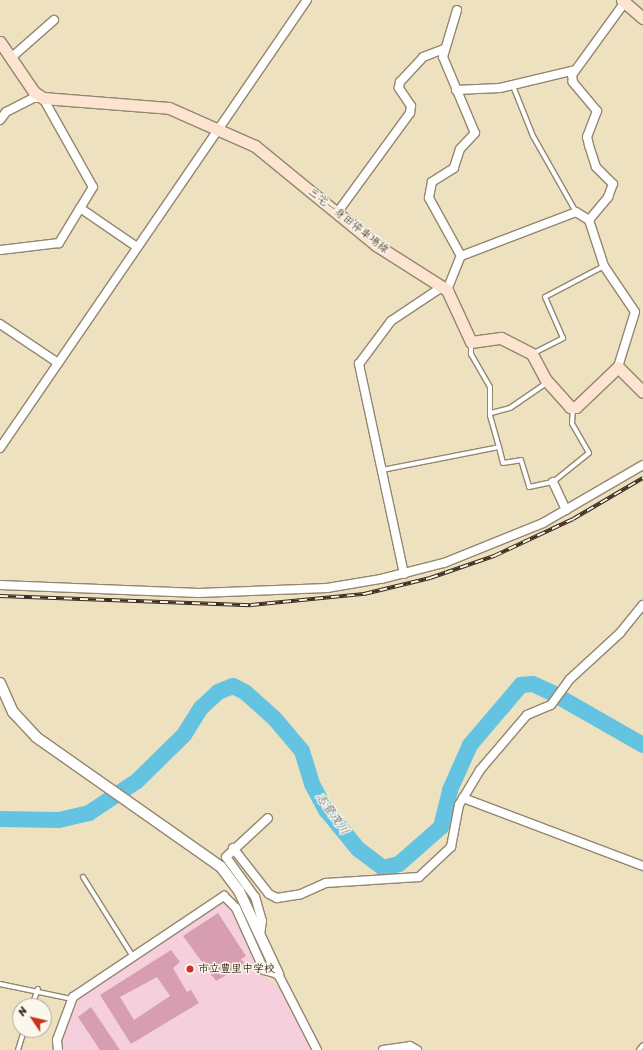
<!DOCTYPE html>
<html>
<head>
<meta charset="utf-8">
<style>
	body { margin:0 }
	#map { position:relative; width:643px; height:1050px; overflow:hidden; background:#eee1c0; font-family:Sriracha,"Klee One",sans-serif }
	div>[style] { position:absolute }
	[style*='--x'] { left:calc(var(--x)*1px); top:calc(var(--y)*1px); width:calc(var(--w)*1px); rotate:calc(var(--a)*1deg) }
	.built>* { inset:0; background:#f5cfdb }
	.river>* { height:16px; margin:-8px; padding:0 8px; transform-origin:8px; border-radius:8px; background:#63c3e1 }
	.building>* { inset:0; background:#d69eb0 }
	.roads { filter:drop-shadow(1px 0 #94866f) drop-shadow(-1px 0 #94866f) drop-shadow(0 1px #94866f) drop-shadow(0 -1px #94866f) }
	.service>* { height:4px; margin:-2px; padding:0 2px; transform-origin:2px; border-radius:2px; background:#fff }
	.minor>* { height:8px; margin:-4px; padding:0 4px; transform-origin:4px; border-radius:4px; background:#fff }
	.tertiary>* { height:10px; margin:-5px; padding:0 5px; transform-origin:5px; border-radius:5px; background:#fff }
	.secondary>* { height:11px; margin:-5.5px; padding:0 5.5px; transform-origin:5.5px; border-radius:5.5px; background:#fde4d1 }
	.rail>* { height:4px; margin-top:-2px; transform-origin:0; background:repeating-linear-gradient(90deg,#fbf7ec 0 8px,#3b2a1e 0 16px); box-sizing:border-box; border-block:1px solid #3b2a1e }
	.dots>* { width:11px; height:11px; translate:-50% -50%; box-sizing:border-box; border:2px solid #fbf7ec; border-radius:50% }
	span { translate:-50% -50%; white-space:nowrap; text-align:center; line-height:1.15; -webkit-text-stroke:3px #fbf7ec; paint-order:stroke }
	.street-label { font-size:11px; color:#3b2a1e }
	.poi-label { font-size:11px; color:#3b2a1e; font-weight:700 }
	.left { translate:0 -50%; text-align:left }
	.water-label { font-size:12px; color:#475858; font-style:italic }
	.north { position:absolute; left:12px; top:998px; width:40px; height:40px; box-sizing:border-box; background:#fbf7ec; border:1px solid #aea59a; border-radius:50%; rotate:305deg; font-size:11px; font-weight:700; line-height:16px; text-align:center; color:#3b2a1e }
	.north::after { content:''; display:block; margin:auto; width:14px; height:18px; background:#c8321e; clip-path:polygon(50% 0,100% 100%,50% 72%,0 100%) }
</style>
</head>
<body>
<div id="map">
	<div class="built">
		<div style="clip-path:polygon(221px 902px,227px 903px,236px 914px,265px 977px,282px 989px,313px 1050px,62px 1050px,60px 1040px,78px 997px)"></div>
	</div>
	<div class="river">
		<div style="--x:0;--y:819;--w:59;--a:1"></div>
		<div style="--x:59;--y:820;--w:31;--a:-13"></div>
		<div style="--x:89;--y:813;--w:58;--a:-33.7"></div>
		<div style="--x:137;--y:781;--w:66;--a:-44.4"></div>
		<div style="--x:184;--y:735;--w:32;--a:-58"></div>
		<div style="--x:201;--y:708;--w:23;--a:-43"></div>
		<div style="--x:218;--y:692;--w:16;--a:-22"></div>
		<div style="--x:233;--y:686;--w:13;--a:27"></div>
		<div style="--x:245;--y:692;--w:40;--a:42"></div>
		<div style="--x:275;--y:719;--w:42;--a:49.8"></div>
		<div style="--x:302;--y:751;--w:34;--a:73"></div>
		<div style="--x:312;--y:784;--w:30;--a:62"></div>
		<div style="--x:326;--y:810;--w:50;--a:50.6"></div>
		<div style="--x:358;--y:849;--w:31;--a:37"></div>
		<div style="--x:383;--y:868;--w:16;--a:-14"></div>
		<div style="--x:399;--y:864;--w:56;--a:-41.4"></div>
		<div style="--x:441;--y:827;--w:38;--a:-76"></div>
		<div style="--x:450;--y:790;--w:49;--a:-66"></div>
		<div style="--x:470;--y:745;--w:79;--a:-49.6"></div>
		<div style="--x:521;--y:685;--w:12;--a:-5"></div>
		<div style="--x:533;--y:684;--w:21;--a:25"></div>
		<div style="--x:552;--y:693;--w:105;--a:29.7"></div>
	</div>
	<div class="building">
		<div style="clip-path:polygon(218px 913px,246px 956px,241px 959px,245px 964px,216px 981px,183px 936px)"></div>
		<div style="clip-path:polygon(evenodd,171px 950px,180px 962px,173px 968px,187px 992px,191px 990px,199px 1003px,131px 1044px,100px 995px,171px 950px,157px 977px,170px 996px,134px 1020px,120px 997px,157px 977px)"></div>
		<div style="clip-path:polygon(91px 1007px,120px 1050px,100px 1050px,78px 1017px)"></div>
	</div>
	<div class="roads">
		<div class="service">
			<div style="--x:513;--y:86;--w:54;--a:68.2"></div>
			<div style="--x:533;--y:136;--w:87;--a:60.5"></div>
			<div style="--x:532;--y:354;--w:35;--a:-27"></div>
			<div style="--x:563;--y:338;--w:45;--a:-113.7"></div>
			<div style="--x:545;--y:297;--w:67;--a:-27.7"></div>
			<div style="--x:491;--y:413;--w:20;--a:-15"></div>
			<div style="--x:510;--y:408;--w:46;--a:-34.4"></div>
			<div style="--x:499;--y:447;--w:16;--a:76"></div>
			<div style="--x:503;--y:463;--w:18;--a:-9"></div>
			<div style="--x:521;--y:460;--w:28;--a:73"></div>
			<div style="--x:529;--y:487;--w:25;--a:-12"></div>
			<div style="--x:553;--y:482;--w:46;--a:-38.9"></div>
			<div style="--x:589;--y:453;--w:34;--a:-120"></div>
			<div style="--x:572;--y:423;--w:14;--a:-86"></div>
			<div style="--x:382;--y:470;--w:119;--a:-11.1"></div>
			<div style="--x:499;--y:447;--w:32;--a:-106"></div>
			<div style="--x:490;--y:416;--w:29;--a:-90"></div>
			<div style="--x:490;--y:387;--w:38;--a:-120"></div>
			<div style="--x:471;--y:354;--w:12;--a:-90"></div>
			<div style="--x:83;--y:877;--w:92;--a:57.9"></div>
			<div style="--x:0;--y:984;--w:74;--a:11.8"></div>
			<div style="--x:32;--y:1006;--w:18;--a:-71"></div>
			<div style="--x:18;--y:1050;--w:21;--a:-73"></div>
			<div style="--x:639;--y:1050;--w:6;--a:-51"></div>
		</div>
		<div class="minor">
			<div style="--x:457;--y:10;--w:49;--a:106.6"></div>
			<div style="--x:443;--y:57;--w:82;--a:67.2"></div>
			<div style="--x:475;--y:133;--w:22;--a:133"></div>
			<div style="--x:460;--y:149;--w:20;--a:108"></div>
			<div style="--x:454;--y:168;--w:26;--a:148"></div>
			<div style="--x:432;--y:182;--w:16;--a:101"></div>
			<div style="--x:429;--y:198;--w:66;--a:61.1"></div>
			<div style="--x:12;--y:57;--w:56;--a:-41.4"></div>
			<div style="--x:456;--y:90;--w:44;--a:-2.6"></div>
			<div style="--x:500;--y:88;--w:77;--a:-13.5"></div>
			<div style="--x:0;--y:120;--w:10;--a:-53"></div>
			<div style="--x:6;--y:112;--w:31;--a:-27"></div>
			<div style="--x:34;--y:98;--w:9;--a:0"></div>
			<div style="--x:43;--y:98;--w:102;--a:60.7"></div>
			<div style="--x:93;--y:187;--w:66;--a:121.3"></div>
			<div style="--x:59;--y:243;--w:59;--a:173.2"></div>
			<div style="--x:80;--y:208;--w:69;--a:34.4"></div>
			<div style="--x:337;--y:213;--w:124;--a:-53.9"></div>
			<div style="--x:410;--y:113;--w:7;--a:-82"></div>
			<div style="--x:411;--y:106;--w:22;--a:-124"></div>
			<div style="--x:399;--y:88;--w:6;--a:-81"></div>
			<div style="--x:400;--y:82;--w:34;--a:-47"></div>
			<div style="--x:423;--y:57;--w:22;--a:-21"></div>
			<div style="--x:589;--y:220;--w:30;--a:-50"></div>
			<div style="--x:608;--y:197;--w:14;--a:-69"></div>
			<div style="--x:613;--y:184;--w:24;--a:-135"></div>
			<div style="--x:596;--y:167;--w:23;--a:-108"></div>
			<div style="--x:589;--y:145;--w:8;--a:-104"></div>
			<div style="--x:587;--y:137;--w:28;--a:-69"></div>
			<div style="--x:597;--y:111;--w:38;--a:-130"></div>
			<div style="--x:573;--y:82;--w:7;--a:-98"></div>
			<div style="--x:572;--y:75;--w:90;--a:-54"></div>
			<div style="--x:447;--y:290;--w:37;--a:-68"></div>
			<div style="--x:461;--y:256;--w:123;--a:-20.9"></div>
			<div style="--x:576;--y:212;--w:15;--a:32"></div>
			<div style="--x:589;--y:220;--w:48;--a:71.9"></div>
			<div style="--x:604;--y:266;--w:55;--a:56"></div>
			<div style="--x:635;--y:312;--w:58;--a:107.2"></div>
			<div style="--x:0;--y:324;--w:70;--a:33.9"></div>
			<div style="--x:0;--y:448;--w:543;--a:-55.58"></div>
			<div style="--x:553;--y:482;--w:31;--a:65"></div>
			<div style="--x:404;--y:574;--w:215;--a:-102.1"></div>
			<div style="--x:359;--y:364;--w:54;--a:-53.3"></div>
			<div style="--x:391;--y:321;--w:61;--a:-33.7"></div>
			<div style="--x:0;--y:585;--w:199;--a:2.3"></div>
			<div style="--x:199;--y:593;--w:128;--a:-2.2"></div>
			<div style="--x:327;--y:588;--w:55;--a:-9.5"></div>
			<div style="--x:381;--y:579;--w:65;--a:-14.3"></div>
			<div style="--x:444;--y:563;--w:107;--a:-22"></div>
			<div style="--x:543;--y:523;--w:116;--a:-30.1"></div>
			<div style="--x:463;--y:798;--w:192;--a:20.7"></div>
			<div style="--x:233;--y:848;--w:58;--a:52"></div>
			<div style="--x:269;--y:894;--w:9;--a:27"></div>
			<div style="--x:277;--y:898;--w:24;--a:-9"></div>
			<div style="--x:301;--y:894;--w:27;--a:-24"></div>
			<div style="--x:326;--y:883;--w:93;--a:-3.7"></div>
			<div style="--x:419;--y:877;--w:44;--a:-43.2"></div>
			<div style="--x:451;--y:847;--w:43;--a:-79.2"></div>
			<div style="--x:459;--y:805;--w:41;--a:-59"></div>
			<div style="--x:480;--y:770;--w:72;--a:-49.5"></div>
			<div style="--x:527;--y:715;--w:26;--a:-23"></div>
			<div style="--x:551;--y:705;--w:32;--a:-54"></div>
			<div style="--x:570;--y:679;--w:68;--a:-42.6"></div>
			<div style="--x:620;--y:633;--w:36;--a:-51"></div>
			<div style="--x:260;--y:935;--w:14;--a:-82"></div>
			<div style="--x:262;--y:921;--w:25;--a:-106"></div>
			<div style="--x:255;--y:897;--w:49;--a:-125.9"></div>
			<div style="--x:226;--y:857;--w:57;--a:-42.9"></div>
			<div style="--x:58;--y:1050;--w:10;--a:-96"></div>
			<div style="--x:57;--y:1040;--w:46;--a:-69.6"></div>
			<div style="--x:73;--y:997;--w:182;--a:-33.8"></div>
			<div style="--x:224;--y:896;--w:17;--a:45"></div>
			<div style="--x:236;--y:908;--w:68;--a:65.7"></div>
			<div style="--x:264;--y:970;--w:15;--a:16"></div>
			<div style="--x:278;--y:974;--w:85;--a:62.8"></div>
			<div style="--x:383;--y:1050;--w:27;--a:-8"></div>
			<div style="--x:410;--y:1046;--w:8;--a:30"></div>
		</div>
		<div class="tertiary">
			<div style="--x:0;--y:683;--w:32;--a:66"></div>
			<div style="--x:13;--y:712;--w:34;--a:47"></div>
			<div style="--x:36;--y:737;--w:226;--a:35.1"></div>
			<div style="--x:221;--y:867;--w:30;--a:53"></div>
			<div style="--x:239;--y:891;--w:92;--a:64.8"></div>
		</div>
		<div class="secondary">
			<div style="--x:622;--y:0;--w:28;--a:41"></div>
			<div style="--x:0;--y:42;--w:60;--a:55.8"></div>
			<div style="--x:34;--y:92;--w:11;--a:34"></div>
			<div style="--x:43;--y:98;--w:126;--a:4.5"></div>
			<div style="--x:169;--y:108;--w:94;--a:23.8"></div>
			<div style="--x:255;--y:146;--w:156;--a:39.3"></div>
			<div style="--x:376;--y:245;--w:84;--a:32.4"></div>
			<div style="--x:447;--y:290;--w:57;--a:65.2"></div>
			<div style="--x:471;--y:342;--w:30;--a:-8"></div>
			<div style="--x:501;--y:338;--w:35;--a:27"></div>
			<div style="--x:532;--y:354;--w:30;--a:62"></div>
			<div style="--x:546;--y:380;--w:36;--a:48"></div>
			<div style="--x:570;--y:407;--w:6;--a:0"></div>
			<div style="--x:576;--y:407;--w:58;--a:-43.6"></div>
			<div style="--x:618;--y:367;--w:35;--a:45"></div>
		</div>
	</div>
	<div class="rail">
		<div style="--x:0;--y:596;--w:251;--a:2.1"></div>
		<div style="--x:251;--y:605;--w:114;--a:-5.6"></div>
		<div style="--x:364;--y:594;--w:68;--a:-13.6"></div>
		<div style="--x:430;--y:578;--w:68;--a:-19"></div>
		<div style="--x:494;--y:556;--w:87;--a:-25.1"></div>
		<div style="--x:573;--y:519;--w:81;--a:-30.4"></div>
	</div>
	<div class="dots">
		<div style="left:190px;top:969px;background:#c8321e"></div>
	</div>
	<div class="street-label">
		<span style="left:348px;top:221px;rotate:38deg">三宅一身田停車場線</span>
	</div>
	<div class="poi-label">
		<span class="left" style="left:198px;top:969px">市立豊里中学校</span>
	</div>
	<div class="water-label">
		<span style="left:332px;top:814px;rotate:55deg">志登茂川</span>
	</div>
	<div class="north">N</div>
</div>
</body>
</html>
